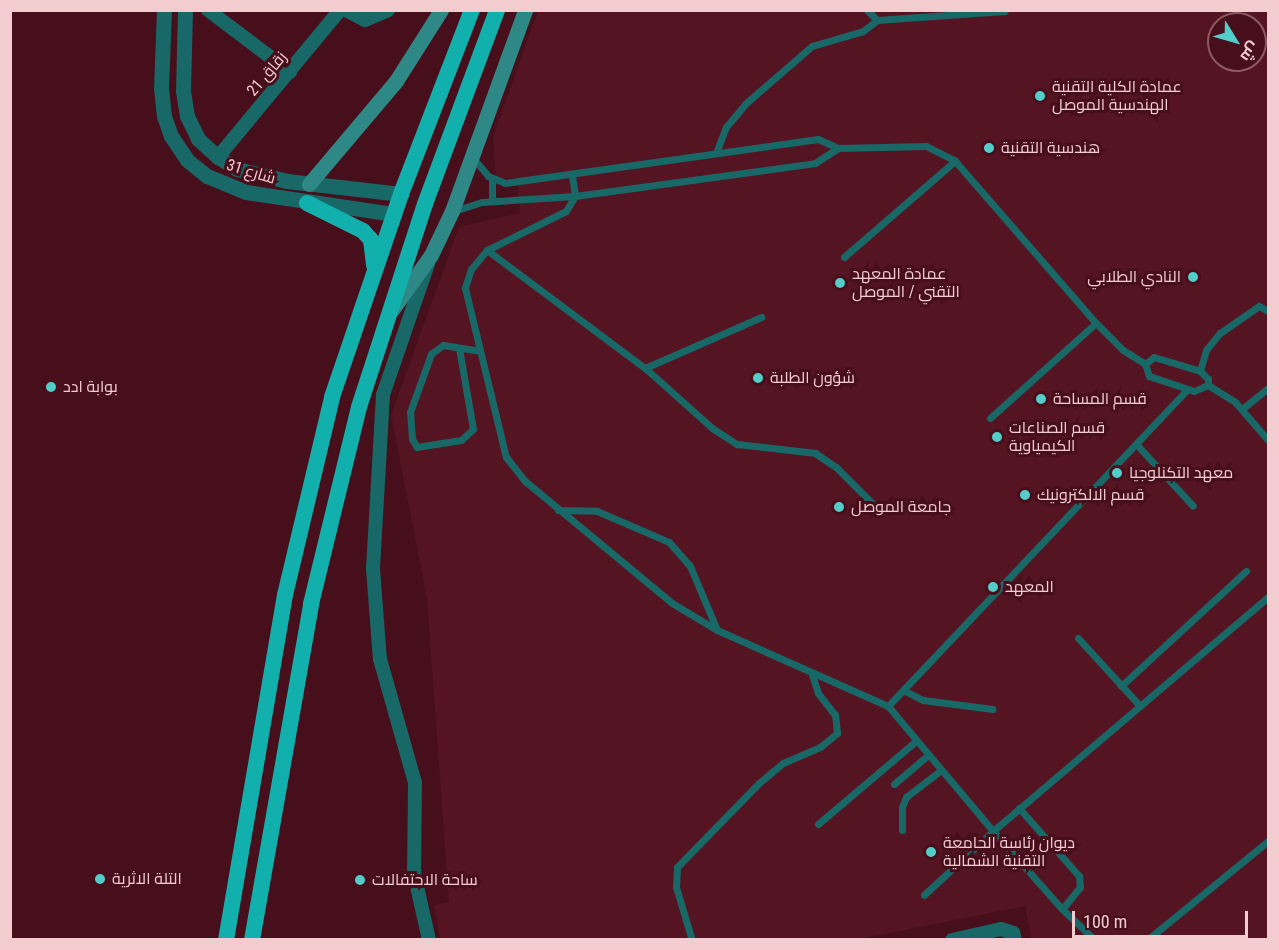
<!DOCTYPE html>
<html>
<head>
<meta charset="utf-8">
<style>
	body { margin:0 }
	#map { position:relative; width:1279px; height:950px; overflow:hidden; background:#470e1b; font-family:"Roboto Condensed",Cairo,sans-serif }
	div>[style] { position:absolute }
	[style*='--x'] { left:calc(var(--x)*1px); top:calc(var(--y)*1px); width:calc(var(--w)*1px); rotate:calc(var(--a)*1deg) }
	.built>* { inset:0; background:#551422 }
	.service>* { height:7px; margin:-3.5px; padding:0 3.5px; transform-origin:3.5px; border-radius:3.5px; background:#176866 }
	.minor>* { height:14px; margin:-7px; padding:0 7px; transform-origin:7px; border-radius:7px; background:#176866 }
	.tertiary>* { height:15px; margin:-7.5px; padding:0 7.5px; transform-origin:7.5px; border-radius:7.5px; background:#176866 }
	.secondary>* { height:15px; margin:-7.5px; padding:0 7.5px; transform-origin:7.5px; border-radius:7.5px; background:#2e8885 }
	.trunk>* { height:16px; margin:-8px; padding:0 8px; transform-origin:8px; border-radius:8px; background:#12b0ac }
	.dots>* { width:16px; height:16px; translate:-50% -50%; box-sizing:border-box; border:3px solid #470e1b; border-radius:50% }
	span { translate:-50% -50%; white-space:nowrap; text-align:center; line-height:1.15; -webkit-text-stroke:6px #470e1b; paint-order:stroke }
	.street-label { font-size:16px; color:#f2cccf }
	.poi-label { font-size:16px; color:#f2cccf }
	.left { translate:0 -50%; text-align:left }
	.right { translate:-100% -50%; text-align:right }
	.frame { position:absolute; inset:0; border:12px solid #f2cccf; pointer-events:none }
	.north { position:absolute; left:1207px; top:12px; width:60px; height:60px; box-sizing:border-box; background:#470e1b; border:2px solid #8b5a63; border-radius:50%; rotate:127deg; font-size:16px; font-weight:700; line-height:24px; text-align:center; color:#f2cccf }
	.north::after { content:''; display:block; margin:auto; width:21px; height:27px; background:#53cdc9; clip-path:polygon(50% 0,100% 100%,50% 72%,0 100%) }
	.scale { position:absolute; left:1072px; top:911px; width:176px; height:27px; box-sizing:border-box; border:3px solid #f2cccf; border-top:0; padding-left:8px; font-size:18px; line-height:21px; white-space:nowrap; color:#f2cccf; -webkit-text-stroke:4px #470e1b; paint-order:stroke }
</style>
</head>
<body>
<div id="map">
	<div class="built">
		<div style="clip-path:polygon(evenodd,538px 11px,1268px 11px,1268px 939px,1031px 939px,1025px 906px,859px 939px,440px 939px,434px 905px,449px 902px,427px 599px,391px 415px,459px 227px,520px 213px,517px 178px,496px 179px,493px 137px,538px 11px,1219px 24px,1255px 24px,1255px 60px,1219px 60px,1219px 24px)"></div>
	</div>
	<div class="service">
		<div style="--x:867;--y:10;--w:14;--a:45"></div>
		<div style="--x:716;--y:153;--w:28;--a:-69"></div>
		<div style="--x:726;--y:127;--w:30;--a:-50"></div>
		<div style="--x:745;--y:104;--w:89;--a:-40.9"></div>
		<div style="--x:812;--y:46;--w:53;--a:-16.4"></div>
		<div style="--x:863;--y:31;--w:18;--a:-38"></div>
		<div style="--x:877;--y:20;--w:128;--a:-4"></div>
		<div style="--x:473;--y:158;--w:23;--a:50"></div>
		<div style="--x:488;--y:176;--w:18;--a:22"></div>
		<div style="--x:505;--y:183;--w:316;--a:-8"></div>
		<div style="--x:818;--y:139;--w:22;--a:24"></div>
		<div style="--x:838;--y:148;--w:88;--a:-1.3"></div>
		<div style="--x:926;--y:146;--w:33;--a:27"></div>
		<div style="--x:955;--y:161;--w:215;--a:49"></div>
		<div style="--x:1096;--y:323;--w:38;--a:45"></div>
		<div style="--x:1123;--y:350;--w:26;--a:32"></div>
		<div style="--x:572;--y:175;--w:21;--a:82"></div>
		<div style="--x:575;--y:196;--w:17;--a:121"></div>
		<div style="--x:566;--y:211;--w:88;--a:153.7"></div>
		<div style="--x:487;--y:250;--w:25;--a:130"></div>
		<div style="--x:471;--y:269;--w:20;--a:108"></div>
		<div style="--x:465;--y:288;--w:174;--a:76.4"></div>
		<div style="--x:506;--y:457;--w:31;--a:52"></div>
		<div style="--x:525;--y:481;--w:191;--a:39.7"></div>
		<div style="--x:672;--y:603;--w:52;--a:31"></div>
		<div style="--x:717;--y:630;--w:187;--a:24"></div>
		<div style="--x:888;--y:706;--w:163;--a:50"></div>
		<div style="--x:993;--y:831;--w:94;--a:137.2"></div>
		<div style="--x:492;--y:201;--w:22;--a:-90"></div>
		<div style="--x:454;--y:211;--w:29;--a:-18"></div>
		<div style="--x:482;--y:202;--w:93;--a:-3.7"></div>
		<div style="--x:575;--y:196;--w:242;--a:-7.8"></div>
		<div style="--x:815;--y:163;--w:27;--a:-33"></div>
		<div style="--x:487;--y:250;--w:197;--a:36.8"></div>
		<div style="--x:645;--y:368;--w:90;--a:41.8"></div>
		<div style="--x:712;--y:428;--w:30;--a:33"></div>
		<div style="--x:737;--y:444;--w:79;--a:6.6"></div>
		<div style="--x:815;--y:453;--w:25;--a:34"></div>
		<div style="--x:836;--y:467;--w:64;--a:45"></div>
		<div style="--x:844;--y:257;--w:147;--a:-40.9"></div>
		<div style="--x:459;--y:348;--w:82;--a:80.2"></div>
		<div style="--x:473;--y:429;--w:16;--a:137"></div>
		<div style="--x:461;--y:440;--w:45;--a:171"></div>
		<div style="--x:417;--y:447;--w:9;--a:-122"></div>
		<div style="--x:412;--y:439;--w:27;--a:-94"></div>
		<div style="--x:410;--y:412;--w:62;--a:-70.1"></div>
		<div style="--x:431;--y:354;--w:15;--a:-37"></div>
		<div style="--x:443;--y:345;--w:37;--a:9"></div>
		<div style="--x:1154;--y:357;--w:48;--a:16.9"></div>
		<div style="--x:1200;--y:371;--w:11;--a:45"></div>
		<div style="--x:1208;--y:379;--w:6;--a:90"></div>
		<div style="--x:1208;--y:385;--w:15;--a:157"></div>
		<div style="--x:1194;--y:391;--w:47;--a:-161.6"></div>
		<div style="--x:1149;--y:376;--w:13;--a:-108"></div>
		<div style="--x:1145;--y:364;--w:11;--a:-38"></div>
		<div style="--x:645;--y:368;--w:127;--a:-23.7"></div>
		<div style="--x:1200;--y:371;--w:22;--a:-74"></div>
		<div style="--x:1206;--y:350;--w:22;--a:-51"></div>
		<div style="--x:1220;--y:333;--w:47;--a:-34.7"></div>
		<div style="--x:1259;--y:306;--w:10;--a:29"></div>
		<div style="--x:1208;--y:385;--w:32;--a:32"></div>
		<div style="--x:1235;--y:402;--w:50;--a:49"></div>
		<div style="--x:1242;--y:409;--w:33;--a:-39"></div>
		<div style="--x:990;--y:418;--w:142;--a:-41.9"></div>
		<div style="--x:1138;--y:446;--w:81;--a:47.5"></div>
		<div style="--x:558;--y:510;--w:39;--a:1"></div>
		<div style="--x:597;--y:511;--w:78;--a:23.3"></div>
		<div style="--x:669;--y:542;--w:32;--a:49"></div>
		<div style="--x:690;--y:566;--w:69;--a:67.1"></div>
		<div style="--x:1078;--y:638;--w:92;--a:47.6"></div>
		<div style="--x:1121;--y:686;--w:170;--a:-42.6"></div>
		<div style="--x:903;--y:690;--w:22;--a:27"></div>
		<div style="--x:923;--y:700;--w:70;--a:7.4"></div>
		<div style="--x:888;--y:706;--w:436;--a:-46.6"></div>
		<div style="--x:894;--y:784;--w:45;--a:-40.5"></div>
		<div style="--x:1019;--y:808;--w:91;--a:48.6"></div>
		<div style="--x:1079;--y:876;--w:11;--a:85"></div>
		<div style="--x:1080;--y:887;--w:28;--a:129"></div>
		<div style="--x:818;--y:824;--w:128;--a:-40.3"></div>
		<div style="--x:902;--y:830;--w:23;--a:-90"></div>
		<div style="--x:902;--y:807;--w:11;--a:-68"></div>
		<div style="--x:906;--y:797;--w:44;--a:-37.6"></div>
		<div style="--x:691;--y:937;--w:52;--a:-106.7"></div>
		<div style="--x:676;--y:887;--w:20;--a:-87"></div>
		<div style="--x:677;--y:867;--w:117;--a:-45.7"></div>
		<div style="--x:759;--y:783;--w:31;--a:-40"></div>
		<div style="--x:783;--y:763;--w:40;--a:-23.4"></div>
		<div style="--x:820;--y:747;--w:22;--a:-39"></div>
		<div style="--x:837;--y:733;--w:18;--a:-96"></div>
		<div style="--x:835;--y:715;--w:28;--a:-128"></div>
		<div style="--x:818;--y:693;--w:22;--a:-108"></div>
		<div style="--x:1095;--y:940;--w:45;--a:-136.8"></div>
		<div style="--x:1062;--y:909;--w:104;--a:-131.5"></div>
		<div style="--x:993;--y:831;--w:361;--a:-40.4"></div>
		<div style="--x:1147;--y:940;--w:156;--a:-39.3"></div>
	</div>
	<div class="minor">
		<div style="--x:208;--y:10;--w:103;--a:37.1"></div>
		<div style="--x:346;--y:10;--w:21;--a:28"></div>
		<div style="--x:365;--y:20;--w:25;--a:-23"></div>
		<div style="--x:218;--y:157;--w:191;--a:-50.3"></div>
		<div style="--x:428;--y:264;--w:139;--a:109"></div>
		<div style="--x:383;--y:395;--w:174;--a:93.3"></div>
		<div style="--x:373;--y:569;--w:90;--a:85.6"></div>
		<div style="--x:380;--y:659;--w:129;--a:74.2"></div>
		<div style="--x:415;--y:783;--w:90;--a:90.6"></div>
		<div style="--x:414;--y:873;--w:69;--a:77.4"></div>
		<div style="--x:952;--y:940;--w:50;--a:-12.7"></div>
		<div style="--x:1001;--y:929;--w:13;--a:18"></div>
		<div style="--x:1013;--y:933;--w:7;--a:74"></div>
	</div>
	<div class="tertiary">
		<div style="--x:164;--y:10;--w:78;--a:92.2"></div>
		<div style="--x:161;--y:88;--w:28;--a:84"></div>
		<div style="--x:164;--y:116;--w:21;--a:71"></div>
		<div style="--x:171;--y:136;--w:29;--a:56"></div>
		<div style="--x:187;--y:160;--w:26;--a:39"></div>
		<div style="--x:207;--y:176;--w:42;--a:22.3"></div>
		<div style="--x:246;--y:192;--w:150;--a:8.5"></div>
		<div style="--x:185;--y:10;--w:81;--a:91.4"></div>
		<div style="--x:183;--y:91;--w:25;--a:81"></div>
		<div style="--x:187;--y:116;--w:25;--a:64"></div>
		<div style="--x:198;--y:139;--w:27;--a:42"></div>
		<div style="--x:218;--y:157;--w:22;--a:32"></div>
		<div style="--x:237;--y:169;--w:51;--a:13.5"></div>
		<div style="--x:287;--y:181;--w:115;--a:6.5"></div>
	</div>
	<div class="secondary">
		<div style="--x:309;--y:184;--w:135;--a:-49.8"></div>
		<div style="--x:396;--y:81;--w:84;--a:-57.6"></div>
		<div style="--x:392;--y:310;--w:67;--a:-54.7"></div>
		<div style="--x:431;--y:255;--w:49;--a:-64.5"></div>
		<div style="--x:452;--y:211;--w:214;--a:-70"></div>
	</div>
	<div class="trunk">
		<div style="--x:307;--y:203;--w:63;--a:26.6"></div>
		<div style="--x:363;--y:231;--w:12;--a:48"></div>
		<div style="--x:371;--y:240;--w:26;--a:83"></div>
		<div style="--x:226;--y:940;--w:350;--a:-80.3"></div>
		<div style="--x:285;--y:595;--w:204;--a:-76.6"></div>
		<div style="--x:332;--y:397;--w:214;--a:-71.2"></div>
		<div style="--x:401;--y:194;--w:197;--a:-68.9"></div>
		<div style="--x:252;--y:940;--w:341;--a:-80"></div>
		<div style="--x:311;--y:604;--w:203;--a:-76.3"></div>
		<div style="--x:359;--y:407;--w:213;--a:-72"></div>
		<div style="--x:425;--y:204;--w:207;--a:-69.6"></div>
	</div>
	<div class="dots">
		<div style="left:1040px;top:96px;background:#53cdc9"></div>
		<div style="left:989px;top:148px;background:#53cdc9"></div>
		<div style="left:1193px;top:277px;background:#53cdc9"></div>
		<div style="left:840px;top:283px;background:#53cdc9"></div>
		<div style="left:758px;top:378px;background:#53cdc9"></div>
		<div style="left:51px;top:387px;background:#53cdc9"></div>
		<div style="left:1041px;top:399px;background:#53cdc9"></div>
		<div style="left:997px;top:437px;background:#53cdc9"></div>
		<div style="left:1117px;top:473px;background:#53cdc9"></div>
		<div style="left:1025px;top:495px;background:#53cdc9"></div>
		<div style="left:839px;top:507px;background:#53cdc9"></div>
		<div style="left:993px;top:587px;background:#53cdc9"></div>
		<div style="left:931px;top:852px;background:#53cdc9"></div>
		<div style="left:100px;top:879px;background:#53cdc9"></div>
		<div style="left:360px;top:880px;background:#53cdc9"></div>
	</div>
	<div class="street-label">
		<span style="left:267px;top:74px;rotate:-50deg">زقاق 21</span>
		<span style="left:251px;top:172px;rotate:17deg">شارع 31</span>
	</div>
	<div class="poi-label">
		<span class="left" style="left:1052px;top:96px">عمادة الكلية التقنية<br>الهندسية الموصل</span>
		<span class="left" style="left:1001px;top:148px">هندسية التقنية</span>
		<span class="left" style="left:852px;top:283px">عمادة المعهد<br>التقني / الموصل</span>
		<span class="right" style="left:1181px;top:277px">النادي الطلابي</span>
		<span class="left" style="left:770px;top:378px">شؤون الطلبة</span>
		<span class="left" style="left:63px;top:387px">بوابة ادد</span>
		<span class="left" style="left:1053px;top:399px">قسم المساحة</span>
		<span class="left" style="left:1009px;top:437px">قسم الصناعات<br>الكيمياوية</span>
		<span class="left" style="left:1129px;top:473px">معهد التكنلوجيا</span>
		<span class="left" style="left:1037px;top:495px">قسم الالكترونيك</span>
		<span class="left" style="left:851px;top:507px">جامعة الموصل</span>
		<span class="left" style="left:1005px;top:587px">المعهد</span>
		<span class="left" style="left:943px;top:852px">ديوان رئاسة الجامعة<br>التقنية الشمالية</span>
		<span class="left" style="left:112px;top:879px">التلة الاثرية</span>
		<span class="left" style="left:372px;top:880px">ساحة الاحتفالات</span>
	</div>
	<div class="frame"></div>
	<div class="north">ش</div>
	<div class="scale">100 m</div>
</div>
</body>
</html>
